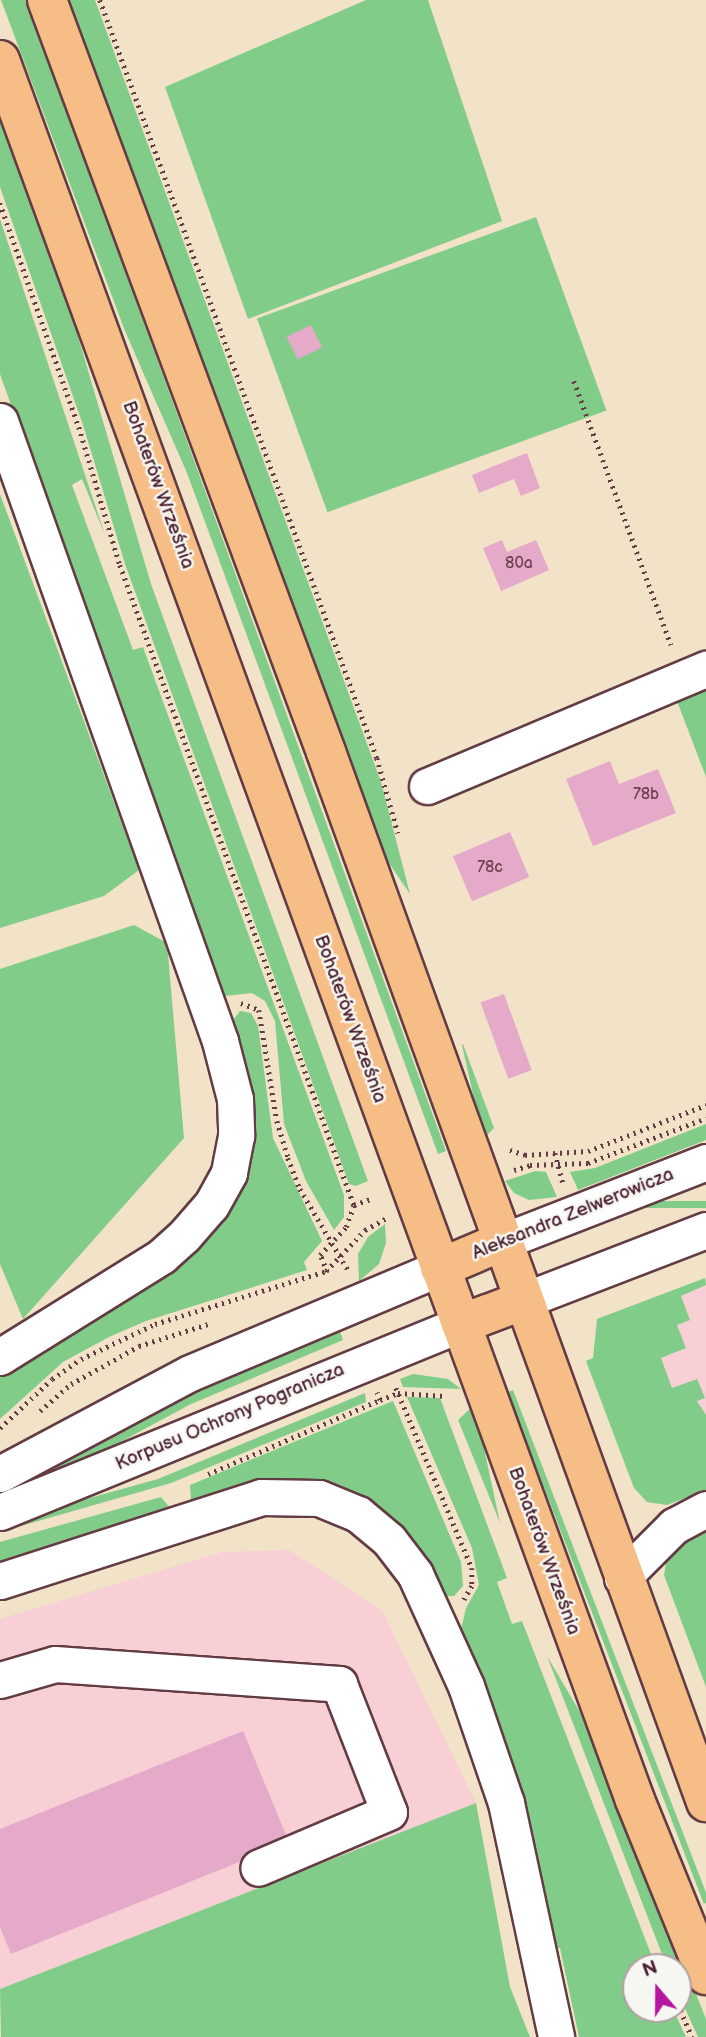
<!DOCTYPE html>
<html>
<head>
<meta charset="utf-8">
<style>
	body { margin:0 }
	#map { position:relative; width:706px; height:2037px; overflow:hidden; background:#f2e2c8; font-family:"Balsamiq Sans",sans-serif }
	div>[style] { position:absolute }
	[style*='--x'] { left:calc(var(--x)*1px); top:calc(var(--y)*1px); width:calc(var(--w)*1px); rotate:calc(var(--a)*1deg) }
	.built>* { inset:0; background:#f7cfd5 }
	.green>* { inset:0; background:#82cc89; transform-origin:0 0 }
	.building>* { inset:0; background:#e5aaca; transform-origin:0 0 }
	.path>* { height:4.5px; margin-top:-2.25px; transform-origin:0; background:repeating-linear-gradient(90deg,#633c43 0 2px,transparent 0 7px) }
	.roads { filter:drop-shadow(2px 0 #633c43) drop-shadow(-2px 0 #633c43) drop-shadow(0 2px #633c43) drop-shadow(0 -2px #633c43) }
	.minor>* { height:35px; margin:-17.5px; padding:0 17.5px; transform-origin:17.5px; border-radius:17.5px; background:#fff }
	.major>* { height:38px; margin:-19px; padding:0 19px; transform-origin:19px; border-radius:19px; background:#f6be86 }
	span { translate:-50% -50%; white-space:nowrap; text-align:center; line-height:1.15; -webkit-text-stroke:5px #f6f6f2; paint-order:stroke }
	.number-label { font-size:16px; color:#714253 }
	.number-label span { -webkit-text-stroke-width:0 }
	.street-label { font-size:19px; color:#4a1f2b }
	.north { position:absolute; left:622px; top:1953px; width:70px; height:70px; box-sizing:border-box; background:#f6f6f2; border:2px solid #b1a0a2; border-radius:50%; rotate:340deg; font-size:19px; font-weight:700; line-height:28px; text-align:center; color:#4a1f2b }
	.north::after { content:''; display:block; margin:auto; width:24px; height:32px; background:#b5179e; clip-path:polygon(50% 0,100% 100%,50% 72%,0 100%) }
</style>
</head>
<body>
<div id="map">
	<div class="built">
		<div style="clip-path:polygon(706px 1285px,706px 1424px,690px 1382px,672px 1389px,661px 1358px,686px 1348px,677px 1325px,690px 1319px,681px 1296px)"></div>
		<div style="clip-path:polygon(289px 1550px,382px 1610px,476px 1803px,0 1989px,0 1619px,222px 1552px)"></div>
	</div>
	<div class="green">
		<div style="clip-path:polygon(1px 0,26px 0,446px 1151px,438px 1154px,187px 473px,125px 331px)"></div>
		<div style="clip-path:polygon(69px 0,95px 0,381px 782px,410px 894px,378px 847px)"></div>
		<div style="clip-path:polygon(366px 0,428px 0,502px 221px,248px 319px,165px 87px)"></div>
		<div style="clip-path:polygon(0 115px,64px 289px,151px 584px,368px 1181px,356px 1186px,349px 1184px,125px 564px,84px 428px,0 187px)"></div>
		<div style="left:536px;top:217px;width:206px;height:297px;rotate:70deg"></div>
		<div style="clip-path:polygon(0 219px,105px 535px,82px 479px,72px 485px,133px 650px,143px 647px,344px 1195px,344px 1217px,334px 1230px,306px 1181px,284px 1124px,275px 1021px,265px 1001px,252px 993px,225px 996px,219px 990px,0 374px)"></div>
		<div style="clip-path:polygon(0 494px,139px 870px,104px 896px,0 928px)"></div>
		<div style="clip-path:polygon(706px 689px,706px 777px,677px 701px)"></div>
		<div style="clip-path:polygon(134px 925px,167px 943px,184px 1138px,23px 1319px,0 1264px,0 969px)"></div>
		<div style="clip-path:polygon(240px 1011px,251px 1013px,258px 1026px,273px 1138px,322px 1241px,304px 1262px,307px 1270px,146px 1321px,109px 1337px,63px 1362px,0 1419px,0 1374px,187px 1257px,234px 1205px,255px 1137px,250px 1077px,230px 1024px)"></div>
		<div style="clip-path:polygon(463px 1044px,494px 1128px,483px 1139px,462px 1045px)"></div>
		<div style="clip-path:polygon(706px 1124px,706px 1140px,578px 1190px,570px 1172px,595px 1168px)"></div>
		<div style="clip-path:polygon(535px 1171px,546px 1172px,557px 1197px,529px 1200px,514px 1193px,505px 1181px)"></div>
		<div style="left:706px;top:1201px;width:7px;height:114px;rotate:90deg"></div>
		<div style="clip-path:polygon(385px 1224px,386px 1243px,379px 1264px,359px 1281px,358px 1254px,368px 1237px)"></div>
		<div style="clip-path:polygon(705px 1278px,706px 1285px,681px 1296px,690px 1320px,677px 1325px,686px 1348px,661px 1358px,672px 1388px,697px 1379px,705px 1398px,697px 1401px,706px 1415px,706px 1490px,667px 1505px,647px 1502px,634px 1488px,586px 1361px,593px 1358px,597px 1319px)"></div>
		<div style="clip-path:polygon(340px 1331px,343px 1340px,191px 1404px,70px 1469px,0 1498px,0 1492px,168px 1404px)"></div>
		<div style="clip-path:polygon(413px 1374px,448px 1379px,461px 1389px,403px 1387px,400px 1379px)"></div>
		<div style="left:513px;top:1390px;width:548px;height:6px;rotate:69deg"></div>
		<div style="clip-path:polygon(365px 1393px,366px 1402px,171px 1483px,0 1532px,0 1523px,158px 1479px)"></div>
		<div style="clip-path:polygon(407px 1397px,440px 1398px,507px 1578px,497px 1582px,512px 1624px,522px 1621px,656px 1967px,636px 1967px,636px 2009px,673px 2009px,686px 2037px,579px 2037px,560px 1948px,549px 1950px,460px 1634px,466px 1608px,479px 1585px,472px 1548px)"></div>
		<div style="clip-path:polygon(393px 1401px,461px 1562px,463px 1586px,454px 1596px,444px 1596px,429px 1566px,262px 1481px,191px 1501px,190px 1485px)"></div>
		<div style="clip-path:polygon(471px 1408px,479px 1425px,500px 1523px,458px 1420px)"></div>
		<div style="clip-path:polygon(161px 1497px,171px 1509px,0 1568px,0 1542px)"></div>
		<div style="clip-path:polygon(706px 1526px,706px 1687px,664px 1575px,667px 1557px,678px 1540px)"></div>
		<div style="clip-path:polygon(547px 1656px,591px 1731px,706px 2019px,706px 2037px,698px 2037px,678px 1993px,678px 1967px,667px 1967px)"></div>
		<div style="clip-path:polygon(476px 1803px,510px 1987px,530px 2037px,1px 2037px,0 1989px)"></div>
	</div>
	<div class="building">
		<div style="left:311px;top:325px;width:25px;height:27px;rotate:64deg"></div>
		<div style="clip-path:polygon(527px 453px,540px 488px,521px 496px,514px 479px,479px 493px,472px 475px)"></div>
		<div style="clip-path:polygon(502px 540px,507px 552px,536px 540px,549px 570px,501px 591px,483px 548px)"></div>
		<div style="clip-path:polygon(610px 761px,619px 784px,658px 769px,676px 813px,593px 846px,566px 779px)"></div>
		<div style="left:510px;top:832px;width:49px;height:62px;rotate:67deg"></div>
		<div style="left:504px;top:994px;width:81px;height:25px;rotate:70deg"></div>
		<div style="clip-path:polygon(243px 1731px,289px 1842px,11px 1954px,0 1927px,0 1829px)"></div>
	</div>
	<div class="path">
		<div style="--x:100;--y:0;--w:807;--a:69.93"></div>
		<div style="--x:377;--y:758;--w:78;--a:74.4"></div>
		<div style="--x:0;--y:203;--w:238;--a:70.6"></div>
		<div style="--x:79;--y:427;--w:144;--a:73.5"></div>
		<div style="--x:120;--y:565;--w:681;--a:69.92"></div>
		<div style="--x:574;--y:381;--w:281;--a:69.8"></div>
		<div style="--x:241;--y:1003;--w:19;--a:21"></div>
		<div style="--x:259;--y:1010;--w:112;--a:80.8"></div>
		<div style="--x:277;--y:1121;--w:39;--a:73"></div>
		<div style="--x:288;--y:1158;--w:33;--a:69"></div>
		<div style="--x:300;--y:1189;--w:94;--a:59.3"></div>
		<div style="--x:510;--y:1150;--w:16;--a:18"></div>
		<div style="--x:525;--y:1155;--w:63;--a:-3.6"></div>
		<div style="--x:588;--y:1151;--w:127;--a:-21.3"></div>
		<div style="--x:555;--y:1153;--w:30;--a:75"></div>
		<div style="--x:514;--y:1170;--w:17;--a:-17"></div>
		<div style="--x:530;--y:1165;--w:58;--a:-2"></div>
		<div style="--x:588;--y:1163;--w:126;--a:-20.9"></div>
		<div style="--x:327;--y:1272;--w:18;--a:-112"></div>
		<div style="--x:320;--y:1255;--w:38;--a:-47"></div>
		<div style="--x:346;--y:1227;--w:23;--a:-70"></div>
		<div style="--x:354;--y:1205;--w:20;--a:-20"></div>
		<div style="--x:396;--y:1388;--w:195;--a:67.1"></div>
		<div style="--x:472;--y:1568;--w:18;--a:90"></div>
		<div style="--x:472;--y:1586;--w:16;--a:120"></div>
		<div style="--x:380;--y:1400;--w:19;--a:-21"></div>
		<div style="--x:398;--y:1393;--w:48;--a:3.6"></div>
		<div style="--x:40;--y:1411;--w:41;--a:-41.1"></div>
		<div style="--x:71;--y:1384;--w:78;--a:-29.2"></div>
		<div style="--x:139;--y:1346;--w:72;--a:-17.7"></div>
		<div style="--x:0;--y:1428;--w:71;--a:-43.3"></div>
		<div style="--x:52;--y:1379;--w:35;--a:-35"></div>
		<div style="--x:81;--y:1359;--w:82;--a:-25.3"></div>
		<div style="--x:155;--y:1324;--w:179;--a:-17.2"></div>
		<div style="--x:326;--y:1271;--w:57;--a:-46.4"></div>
		<div style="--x:365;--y:1230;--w:23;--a:-29"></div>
		<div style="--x:208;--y:1474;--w:187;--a:-23.3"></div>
		<div style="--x:380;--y:1400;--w:8;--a:-113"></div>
		<div style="--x:678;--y:2004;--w:36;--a:67"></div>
	</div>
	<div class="roads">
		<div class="minor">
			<div style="--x:0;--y:421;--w:658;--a:70.46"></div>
			<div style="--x:220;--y:1041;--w:60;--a:75.5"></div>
			<div style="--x:235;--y:1099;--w:37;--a:88"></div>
			<div style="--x:236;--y:1136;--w:38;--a:101"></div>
			<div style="--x:229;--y:1173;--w:37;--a:119"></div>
			<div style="--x:211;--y:1205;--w:41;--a:131.1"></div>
			<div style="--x:184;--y:1236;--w:30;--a:138"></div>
			<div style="--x:162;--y:1256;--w:191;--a:148.1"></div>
			<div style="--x:427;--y:786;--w:303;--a:-22.8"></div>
			<div style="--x:501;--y:1242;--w:220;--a:-21.3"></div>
			<div style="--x:522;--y:1301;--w:197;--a:-21.1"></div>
			<div style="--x:0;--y:1474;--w:215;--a:-28"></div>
			<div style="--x:190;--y:1373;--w:271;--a:-22.8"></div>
			<div style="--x:0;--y:1512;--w:498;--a:-22.2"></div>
			<div style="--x:622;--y:1578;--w:74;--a:-45"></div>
			<div style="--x:674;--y:1526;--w:36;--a:-28"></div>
			<div style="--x:0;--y:1581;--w:274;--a:-17.8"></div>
			<div style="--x:261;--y:1497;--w:58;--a:1"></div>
			<div style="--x:319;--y:1498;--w:42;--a:22.3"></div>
			<div style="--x:358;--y:1514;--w:40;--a:40"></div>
			<div style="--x:389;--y:1540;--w:43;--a:52.6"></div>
			<div style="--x:415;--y:1574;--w:123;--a:65.5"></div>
			<div style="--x:466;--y:1686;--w:124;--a:71.1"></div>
			<div style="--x:506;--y:1803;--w:239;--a:77.9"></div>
			<div style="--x:0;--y:1680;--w:57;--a:-16.2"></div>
			<div style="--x:55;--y:1664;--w:285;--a:4"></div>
			<div style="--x:339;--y:1684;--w:137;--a:68.7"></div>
			<div style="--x:389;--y:1812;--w:142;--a:156.9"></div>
		</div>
		<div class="major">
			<div style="--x:47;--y:0;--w:802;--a:69.64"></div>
			<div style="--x:326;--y:752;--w:1117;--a:70.1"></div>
			<div style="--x:0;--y:60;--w:1852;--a:69.95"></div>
			<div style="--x:635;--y:1800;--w:189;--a:67.9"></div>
			<div style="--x:440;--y:1268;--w:66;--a:-23.1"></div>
			<div style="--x:461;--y:1324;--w:65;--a:-20.7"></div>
		</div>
	</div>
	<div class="number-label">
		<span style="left:519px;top:564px">80a</span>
		<span style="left:646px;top:795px">78b</span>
		<span style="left:490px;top:868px">78c</span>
	</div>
	<div class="street-label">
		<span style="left:158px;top:485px;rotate:70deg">Bohaterów Września</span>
		<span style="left:350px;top:1019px;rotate:70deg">Bohaterów Września</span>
		<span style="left:573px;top:1214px;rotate:-22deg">Aleksandra Zelwerowicza</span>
		<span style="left:230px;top:1417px;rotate:-23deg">Korpusu Ochrony Pogranicza</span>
		<span style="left:544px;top:1551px;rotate:70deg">Bohaterów Września</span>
	</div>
	<div class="north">N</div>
</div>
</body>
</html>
